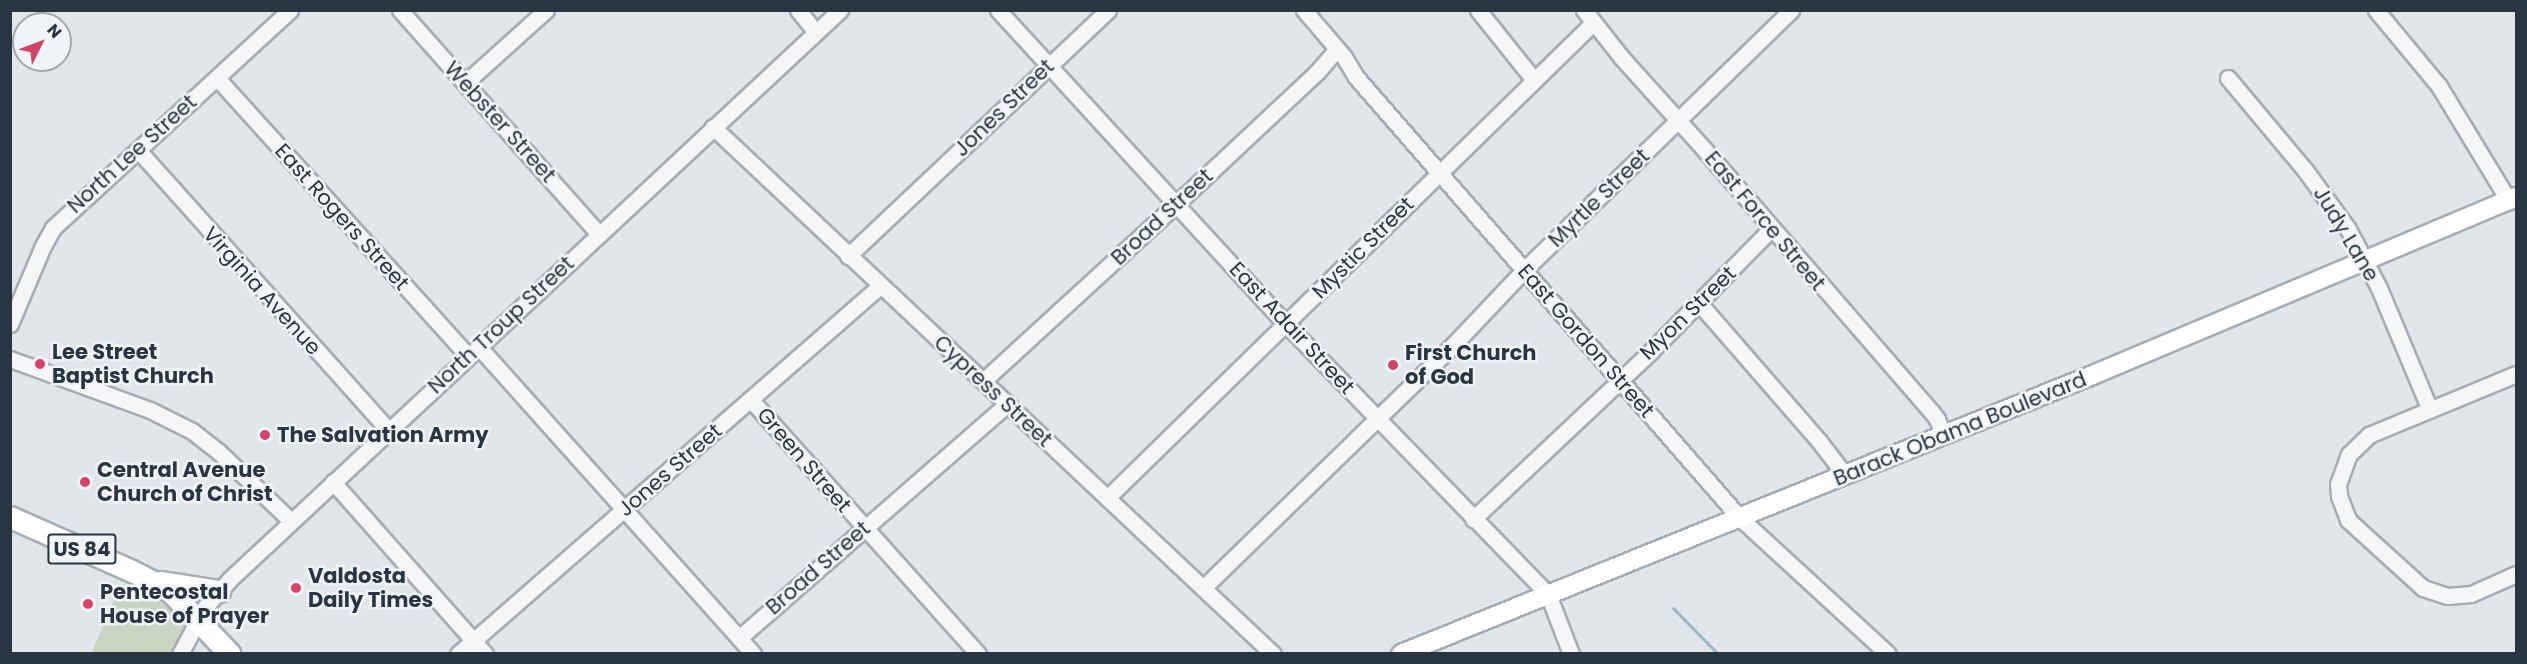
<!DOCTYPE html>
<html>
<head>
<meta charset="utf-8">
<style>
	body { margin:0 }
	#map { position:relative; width:2527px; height:664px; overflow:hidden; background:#e1e6ea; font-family:Poppins,sans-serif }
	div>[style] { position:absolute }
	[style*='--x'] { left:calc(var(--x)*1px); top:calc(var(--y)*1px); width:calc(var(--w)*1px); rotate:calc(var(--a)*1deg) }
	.green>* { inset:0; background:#c9d4c2 }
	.stream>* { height:3px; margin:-1.5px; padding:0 1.5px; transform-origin:1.5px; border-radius:1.5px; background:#9bb8cb }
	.roads { filter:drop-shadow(2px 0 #a6adb4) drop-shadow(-2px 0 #a6adb4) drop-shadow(0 2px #a6adb4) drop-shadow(0 -2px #a6adb4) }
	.minor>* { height:15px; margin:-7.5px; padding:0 7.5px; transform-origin:7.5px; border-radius:7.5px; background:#f4f6f8 }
	.major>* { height:18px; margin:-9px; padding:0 9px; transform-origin:9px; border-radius:9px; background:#fff }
	.highway>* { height:21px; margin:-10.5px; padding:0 10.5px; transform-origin:10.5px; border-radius:10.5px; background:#fff }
	.dots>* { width:16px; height:16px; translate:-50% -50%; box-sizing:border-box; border:3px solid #f1f4f7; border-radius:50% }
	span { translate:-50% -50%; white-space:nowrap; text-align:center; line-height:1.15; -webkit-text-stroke:5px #f1f4f7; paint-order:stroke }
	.shield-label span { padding:2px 4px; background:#f1f4f7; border:2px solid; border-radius:4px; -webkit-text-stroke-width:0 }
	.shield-label { font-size:20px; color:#293542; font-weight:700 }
	.street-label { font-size:21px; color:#293542 }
	.poi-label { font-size:21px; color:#293542; font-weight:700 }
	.left { translate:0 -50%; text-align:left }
	.frame { position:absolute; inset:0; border:12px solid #293542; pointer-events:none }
	.north { position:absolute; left:12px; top:12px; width:60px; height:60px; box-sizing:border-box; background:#f1f4f7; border:2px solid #a1a8af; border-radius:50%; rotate:48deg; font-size:16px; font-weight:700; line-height:24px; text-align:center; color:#293542 }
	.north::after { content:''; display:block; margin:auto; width:21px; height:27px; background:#d24369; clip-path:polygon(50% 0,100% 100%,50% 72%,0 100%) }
</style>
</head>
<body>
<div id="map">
	<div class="green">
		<div style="clip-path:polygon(130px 581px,169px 599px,188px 621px,174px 653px,91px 654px,120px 587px)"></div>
	</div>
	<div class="stream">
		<div style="--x:1673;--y:608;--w:64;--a:45.6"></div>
	</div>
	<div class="roads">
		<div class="minor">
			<div style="--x:400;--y:10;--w:300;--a:48.4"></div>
			<div style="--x:798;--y:10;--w:28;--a:51"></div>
			<div style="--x:998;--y:10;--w:426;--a:47.5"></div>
			<div style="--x:1286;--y:324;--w:376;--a:45.9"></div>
			<div style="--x:1548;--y:594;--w:64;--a:69"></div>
			<div style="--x:1304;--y:10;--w:62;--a:49.6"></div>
			<div style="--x:1344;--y:57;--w:23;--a:59"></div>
			<div style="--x:1356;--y:77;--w:583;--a:48.96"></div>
			<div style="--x:1739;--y:517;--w:202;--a:42.6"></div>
			<div style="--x:1478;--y:10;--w:90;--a:51.3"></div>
			<div style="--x:1584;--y:10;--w:61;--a:51.6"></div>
			<div style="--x:1622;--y:58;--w:121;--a:48"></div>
			<div style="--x:1703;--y:148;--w:348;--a:49.1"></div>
			<div style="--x:1931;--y:411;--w:10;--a:53"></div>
			<div style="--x:1937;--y:419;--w:16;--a:68"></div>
			<div style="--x:2376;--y:10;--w:99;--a:50.3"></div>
			<div style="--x:2439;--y:86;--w:135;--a:58.7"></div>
			<div style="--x:217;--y:78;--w:375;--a:47.9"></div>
			<div style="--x:2228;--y:78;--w:120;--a:50.1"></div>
			<div style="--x:2305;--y:170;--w:73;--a:53.9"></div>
			<div style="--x:2348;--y:229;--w:67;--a:62.3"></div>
			<div style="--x:2379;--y:288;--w:132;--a:67.3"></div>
			<div style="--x:465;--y:83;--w:109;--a:-42"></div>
			<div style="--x:713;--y:127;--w:769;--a:43.26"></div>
			<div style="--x:138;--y:150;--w:375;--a:48.2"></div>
			<div style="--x:848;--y:256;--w:358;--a:-43.4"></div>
			<div style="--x:1699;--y:303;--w:183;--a:49"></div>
			<div style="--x:1819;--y:441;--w:43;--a:52.6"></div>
			<div style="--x:10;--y:324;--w:85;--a:-67.1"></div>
			<div style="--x:43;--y:246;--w:21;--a:-61"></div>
			<div style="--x:53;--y:228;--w:322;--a:-42.6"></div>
			<div style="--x:478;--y:346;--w:413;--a:48.2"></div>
			<div style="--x:10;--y:359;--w:149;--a:20"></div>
			<div style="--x:150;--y:410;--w:47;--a:26.6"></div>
			<div style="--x:192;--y:431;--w:34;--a:38"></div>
			<div style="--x:219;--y:452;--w:100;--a:43.8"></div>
			<div style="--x:2516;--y:374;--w:159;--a:157.5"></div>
			<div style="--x:2369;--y:435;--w:28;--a:136"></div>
			<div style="--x:2349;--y:454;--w:32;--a:110"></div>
			<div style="--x:2338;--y:484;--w:12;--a:85"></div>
			<div style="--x:2339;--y:496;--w:26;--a:69"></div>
			<div style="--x:2348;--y:520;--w:101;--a:42.2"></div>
			<div style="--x:2423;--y:588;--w:26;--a:18"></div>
			<div style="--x:2448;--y:596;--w:23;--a:-5"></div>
			<div style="--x:2471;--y:594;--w:49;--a:-24"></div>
			<div style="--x:983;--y:381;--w:262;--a:-42.5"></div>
			<div style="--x:1176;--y:204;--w:193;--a:-43.1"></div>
			<div style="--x:1317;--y:72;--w:30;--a:-49"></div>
			<div style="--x:751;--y:400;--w:341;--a:48.2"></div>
			<div style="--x:333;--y:482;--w:230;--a:48.5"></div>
			<div style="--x:1107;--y:498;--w:680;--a:-44.34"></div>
			<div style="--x:1473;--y:519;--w:245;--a:-43.3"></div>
			<div style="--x:1651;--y:351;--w:171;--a:-45.5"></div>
			<div style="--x:1203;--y:588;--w:351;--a:-44.2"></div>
			<div style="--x:1455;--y:343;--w:100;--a:-46.6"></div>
			<div style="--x:1524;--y:270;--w:373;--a:-44.2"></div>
			<div style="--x:739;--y:638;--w:356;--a:-41.1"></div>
			<div style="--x:180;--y:654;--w:53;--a:-62"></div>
			<div style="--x:205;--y:607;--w:36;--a:-48"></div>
			<div style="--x:229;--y:580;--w:836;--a:-43.01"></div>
			<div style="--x:458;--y:654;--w:560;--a:-41.09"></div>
		</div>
		<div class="major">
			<div style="--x:1401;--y:654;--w:748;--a:-21.97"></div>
			<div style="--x:2095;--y:374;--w:457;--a:-22.8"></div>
		</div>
		<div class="highway">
			<div style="--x:10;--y:517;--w:133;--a:23.9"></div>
			<div style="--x:132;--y:571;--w:42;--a:27.2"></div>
			<div style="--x:169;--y:590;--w:88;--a:46.4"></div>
			<div style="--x:160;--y:582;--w:60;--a:8.7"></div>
		</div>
	</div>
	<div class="dots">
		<div style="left:40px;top:364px;background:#d24369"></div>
		<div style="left:1393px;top:365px;background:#d24369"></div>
		<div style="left:265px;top:435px;background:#d24369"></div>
		<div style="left:85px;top:482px;background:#d24369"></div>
		<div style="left:296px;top:588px;background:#d24369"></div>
		<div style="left:88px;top:604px;background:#d24369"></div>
	</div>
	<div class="shield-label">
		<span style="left:82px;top:549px">US 84</span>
	</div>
	<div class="street-label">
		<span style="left:1004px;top:108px;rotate:-44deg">Jones Street</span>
		<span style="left:500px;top:122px;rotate:48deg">Webster Street</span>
		<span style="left:132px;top:154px;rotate:-42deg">North Lee Street</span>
		<span style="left:1599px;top:198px;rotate:-44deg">Myrtle Street</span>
		<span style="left:342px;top:217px;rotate:48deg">East Rogers Street</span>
		<span style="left:1162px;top:217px;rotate:-43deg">Broad Street</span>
		<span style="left:1765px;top:221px;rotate:50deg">East Force Street</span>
		<span style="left:2346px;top:234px;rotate:59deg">Judy Lane</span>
		<span style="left:1363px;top:248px;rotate:-45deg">Mystic Street</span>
		<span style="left:262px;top:291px;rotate:48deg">Virginia Avenue</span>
		<span style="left:1688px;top:313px;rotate:-44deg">Myon Street</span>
		<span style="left:501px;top:325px;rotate:-43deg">North Troup Street</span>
		<span style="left:1292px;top:328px;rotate:47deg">East Adair Street</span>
		<span style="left:1586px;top:341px;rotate:49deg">East Gordon Street</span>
		<span style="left:993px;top:391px;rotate:43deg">Cypress Street</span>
		<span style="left:1960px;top:429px;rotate:-22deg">Barack Obama Boulevard</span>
		<span style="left:804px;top:460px;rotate:49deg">Green Street</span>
		<span style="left:670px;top:470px;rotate:-41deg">Jones Street</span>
		<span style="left:818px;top:568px;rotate:-41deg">Broad Street</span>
	</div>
	<div class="poi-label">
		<span class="left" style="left:52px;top:364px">Lee Street<br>Baptist Church</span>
		<span class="left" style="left:1405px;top:365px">First Church<br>of God</span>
		<span class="left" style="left:277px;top:435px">The Salvation Army</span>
		<span class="left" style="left:97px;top:482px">Central Avenue<br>Church of Christ</span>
		<span class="left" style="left:308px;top:588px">Valdosta<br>Daily Times</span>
		<span class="left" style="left:100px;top:604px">Pentecostal<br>House of Prayer</span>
	</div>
	<div class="frame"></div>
	<div class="north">N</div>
</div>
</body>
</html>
